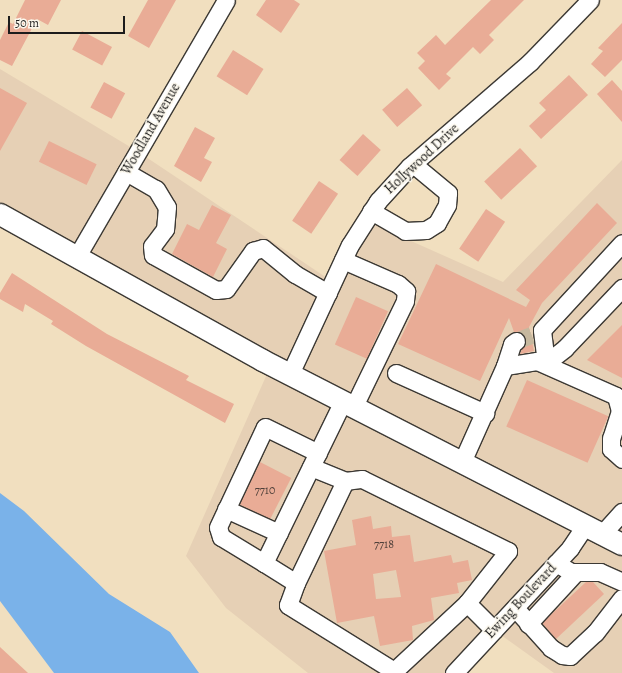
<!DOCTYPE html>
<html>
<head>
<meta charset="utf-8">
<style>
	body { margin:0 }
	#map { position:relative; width:622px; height:673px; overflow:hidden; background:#f1dfbf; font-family:Alegreya,serif }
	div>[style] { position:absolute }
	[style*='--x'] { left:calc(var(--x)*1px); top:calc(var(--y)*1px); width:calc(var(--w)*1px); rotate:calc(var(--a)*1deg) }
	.built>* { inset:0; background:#e6d0b5 }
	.water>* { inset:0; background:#7ab2e9 }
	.building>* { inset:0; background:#e9ac96; transform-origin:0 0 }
	.minor-tunnel>* { height:17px; margin-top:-8.5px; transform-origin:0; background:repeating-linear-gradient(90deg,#c6b89e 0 17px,transparent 0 25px) }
	.roads { filter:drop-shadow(1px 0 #3c3934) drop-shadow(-1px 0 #3c3934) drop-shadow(0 1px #3c3934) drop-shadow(0 -1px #3c3934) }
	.minor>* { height:17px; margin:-8.5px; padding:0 8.5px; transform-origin:8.5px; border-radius:8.5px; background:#fff }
	.major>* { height:21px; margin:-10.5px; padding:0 10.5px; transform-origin:10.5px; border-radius:10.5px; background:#fff }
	span { translate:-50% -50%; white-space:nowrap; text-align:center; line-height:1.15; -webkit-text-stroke:3px #fbf7ec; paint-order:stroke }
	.number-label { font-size:12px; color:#4f403a }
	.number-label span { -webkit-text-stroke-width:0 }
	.street-label { font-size:14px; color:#1c1c1c }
	.scale { position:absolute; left:8px; top:16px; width:117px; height:18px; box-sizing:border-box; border:2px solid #1c1c1c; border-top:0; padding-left:5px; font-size:12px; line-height:14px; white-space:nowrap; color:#1c1c1c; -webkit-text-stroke:3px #fbf7ec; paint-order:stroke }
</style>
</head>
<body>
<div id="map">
	<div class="built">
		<div style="clip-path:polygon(0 69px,137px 151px,333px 282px,364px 220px,503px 282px,622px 160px,622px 673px,554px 673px,494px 630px,454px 673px,308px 673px,226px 608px,186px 556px,271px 365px,0 214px)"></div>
	</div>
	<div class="water">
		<div style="clip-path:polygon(0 493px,24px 511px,109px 594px,170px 632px,199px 673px,54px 673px,0 601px)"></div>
	</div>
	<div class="building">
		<div style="clip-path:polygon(25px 0,61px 0,48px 25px,37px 19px,12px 66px,0 60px,0 40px,9px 22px,13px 24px)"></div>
		<div style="clip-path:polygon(148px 0,176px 0,149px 48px,128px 36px)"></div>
		<div style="clip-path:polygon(266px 0,294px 0,300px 4px,281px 33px,256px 15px)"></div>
		<div style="clip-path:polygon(491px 0,524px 0,489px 35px,494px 40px,480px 54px,473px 47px,446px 74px,451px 78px,439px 90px,418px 68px,425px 61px,417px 53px,436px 35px,445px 45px)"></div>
		<div style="clip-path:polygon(622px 23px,622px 60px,605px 77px,591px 64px,603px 51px,598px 48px)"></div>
		<div style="left:82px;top:31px;width:34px;height:21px;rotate:28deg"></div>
		<div style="left:233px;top:50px;width:36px;height:31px;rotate:32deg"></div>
		<div style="clip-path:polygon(569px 75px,588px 95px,541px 139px,529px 126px,546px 110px,539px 103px)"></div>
		<div style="clip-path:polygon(612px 80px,622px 91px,622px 122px,597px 94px)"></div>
		<div style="left:104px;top:82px;width:24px;height:29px;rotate:28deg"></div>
		<div style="clip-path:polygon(0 88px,27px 103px,0 151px)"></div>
		<div style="left:407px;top:88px;width:23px;height:33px;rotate:49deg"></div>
		<div style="clip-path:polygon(195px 127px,215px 138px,204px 158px,212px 162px,201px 182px,174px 166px)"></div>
		<div style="left:363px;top:134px;width:24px;height:35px;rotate:42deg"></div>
		<div style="left:49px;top:141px;width:53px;height:23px;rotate:26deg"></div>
		<div style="left:520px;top:148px;width:25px;height:49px;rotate:47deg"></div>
		<div style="left:319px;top:181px;width:23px;height:48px;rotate:34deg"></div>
		<div style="clip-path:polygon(597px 203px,617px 223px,542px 303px,529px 327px,534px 351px,520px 354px,526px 339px,520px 332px,514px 332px,509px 318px,480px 381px,398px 344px,436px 264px,526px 307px,530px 300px,516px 290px)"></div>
		<div style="clip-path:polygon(212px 205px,231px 215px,216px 243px,227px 249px,213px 277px,172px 254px,187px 224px,199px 230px)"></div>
		<div style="left:486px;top:209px;width:23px;height:48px;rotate:34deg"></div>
		<div style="clip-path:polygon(12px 273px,107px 334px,189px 376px,186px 380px,234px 404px,225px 423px,86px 346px,51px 324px,53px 321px,25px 304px,23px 312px,0 299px,0 293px)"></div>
		<div style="left:356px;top:297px;width:35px;height:52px;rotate:24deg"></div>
		<div style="clip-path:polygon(622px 325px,622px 378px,587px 360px)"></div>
		<div style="left:527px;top:380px;width:89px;height:51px;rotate:24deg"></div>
		<div style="left:260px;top:462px;width:35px;height:47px;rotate:27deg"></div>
		<div style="clip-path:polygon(evenodd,371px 516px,373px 529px,391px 526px,392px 537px,410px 535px,414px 562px,451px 555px,453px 563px,468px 560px,472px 580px,457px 583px,459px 593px,431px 598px,434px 620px,412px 626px,413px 640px,380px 646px,374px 616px,337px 623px,324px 551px,356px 545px,352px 520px,371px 516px,396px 570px,401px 597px,376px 599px,373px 574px,396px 570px)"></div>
		<div style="clip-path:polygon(586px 582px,593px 582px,604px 594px,556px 639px,542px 623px)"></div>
		<div style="clip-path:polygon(0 647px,28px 673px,0 673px)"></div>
	</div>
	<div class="minor-tunnel">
		<div style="--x:516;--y:341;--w:17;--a:-21"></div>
	</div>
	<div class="roads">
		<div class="minor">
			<div style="--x:126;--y:172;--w:34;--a:30"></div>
			<div style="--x:156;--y:189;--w:21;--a:59"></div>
			<div style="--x:167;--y:207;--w:22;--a:95"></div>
			<div style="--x:165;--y:229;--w:21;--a:127"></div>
			<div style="--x:152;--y:246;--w:9;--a:84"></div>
			<div style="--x:153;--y:255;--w:72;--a:29.1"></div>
			<div style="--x:216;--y:290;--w:10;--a:-6"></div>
			<div style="--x:226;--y:289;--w:47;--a:-54.6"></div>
			<div style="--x:253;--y:251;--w:10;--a:-17"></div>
			<div style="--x:263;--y:248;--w:41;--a:39.1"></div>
			<div style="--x:295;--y:274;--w:38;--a:30"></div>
			<div style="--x:371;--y:211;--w:39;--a:30"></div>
			<div style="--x:405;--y:231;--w:21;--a:-3"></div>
			<div style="--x:426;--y:230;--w:13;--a:-32"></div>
			<div style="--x:437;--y:223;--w:21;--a:-61"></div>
			<div style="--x:447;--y:205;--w:12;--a:-85"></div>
			<div style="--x:448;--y:193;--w:45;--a:-140.4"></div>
			<div style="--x:76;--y:258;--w:298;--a:-59.8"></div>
			<div style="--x:343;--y:260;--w:60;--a:23.6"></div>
			<div style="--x:398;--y:284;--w:11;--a:41"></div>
			<div style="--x:406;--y:291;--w:10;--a:96"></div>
			<div style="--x:405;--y:301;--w:117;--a:115.9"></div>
			<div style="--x:546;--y:363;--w:33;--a:-97"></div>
			<div style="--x:542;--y:330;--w:118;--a:-47.4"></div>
			<div style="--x:546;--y:363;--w:24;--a:-38"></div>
			<div style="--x:565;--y:348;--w:83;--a:-46.5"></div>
			<div style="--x:505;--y:366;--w:23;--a:-72"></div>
			<div style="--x:512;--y:344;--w:5;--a:-37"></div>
			<div style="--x:396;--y:373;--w:98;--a:24.2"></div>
			<div style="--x:290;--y:374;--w:142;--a:-65.1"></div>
			<div style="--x:350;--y:245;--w:52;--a:-57.5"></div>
			<div style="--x:378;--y:201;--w:47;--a:-47.6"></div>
			<div style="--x:410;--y:166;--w:159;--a:-40.9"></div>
			<div style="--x:530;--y:62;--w:86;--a:-45.9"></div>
			<div style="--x:462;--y:462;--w:105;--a:-65.9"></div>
			<div style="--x:505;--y:366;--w:32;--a:-9"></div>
			<div style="--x:537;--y:361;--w:86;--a:23.9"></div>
			<div style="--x:616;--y:396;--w:16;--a:75"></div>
			<div style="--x:620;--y:411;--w:28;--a:108"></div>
			<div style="--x:611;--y:438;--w:11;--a:90"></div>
			<div style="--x:611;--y:449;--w:15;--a:42"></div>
			<div style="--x:311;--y:467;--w:37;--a:22"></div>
			<div style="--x:345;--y:481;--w:17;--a:-7"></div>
			<div style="--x:362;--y:479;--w:163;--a:26.3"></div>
			<div style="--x:508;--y:551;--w:66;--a:128.3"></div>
			<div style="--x:467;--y:603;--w:100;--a:137"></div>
			<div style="--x:394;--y:671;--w:125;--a:-148.1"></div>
			<div style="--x:288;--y:605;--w:23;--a:-70"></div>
			<div style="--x:296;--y:583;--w:113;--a:-64.3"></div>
			<div style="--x:226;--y:509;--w:58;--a:24.4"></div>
			<div style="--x:602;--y:534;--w:30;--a:-48"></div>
			<div style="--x:264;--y:563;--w:50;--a:-148.8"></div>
			<div style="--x:221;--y:537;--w:10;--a:-107"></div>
			<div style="--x:218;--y:527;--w:110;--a:-64.8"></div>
			<div style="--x:265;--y:427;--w:59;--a:26.1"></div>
			<div style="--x:556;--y:563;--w:17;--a:31"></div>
			<div style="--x:571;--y:572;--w:29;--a:0"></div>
			<div style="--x:600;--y:572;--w:24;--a:24"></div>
			<div style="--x:296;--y:583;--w:38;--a:-148"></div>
			<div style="--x:264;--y:563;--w:180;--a:-64"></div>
			<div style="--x:467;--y:603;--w:38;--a:45"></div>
			<div style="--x:515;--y:608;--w:54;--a:48"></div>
			<div style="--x:551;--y:648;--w:13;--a:32"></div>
			<div style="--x:562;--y:655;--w:8;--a:7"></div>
			<div style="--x:570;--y:656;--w:34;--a:-43"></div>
			<div style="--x:595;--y:633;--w:44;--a:-52.4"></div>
			<div style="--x:528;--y:624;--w:69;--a:-47.3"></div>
			<div style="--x:454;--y:673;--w:171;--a:-47.1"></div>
			<div style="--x:570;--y:548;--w:27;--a:-56"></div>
		</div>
		<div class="major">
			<div style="--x:0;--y:214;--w:300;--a:29.1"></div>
			<div style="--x:262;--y:360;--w:404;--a:27.1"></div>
		</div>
	</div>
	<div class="number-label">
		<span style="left:265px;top:491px">7710</span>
		<span style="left:384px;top:545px">7718</span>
	</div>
	<div class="street-label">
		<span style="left:151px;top:129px;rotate:-60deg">Woodland Avenue</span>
		<span style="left:422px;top:159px;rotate:-43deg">Hollywood Drive</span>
		<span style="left:521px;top:601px;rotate:-47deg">Ewing Boulevard</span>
	</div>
	<div class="scale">50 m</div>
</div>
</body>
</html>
